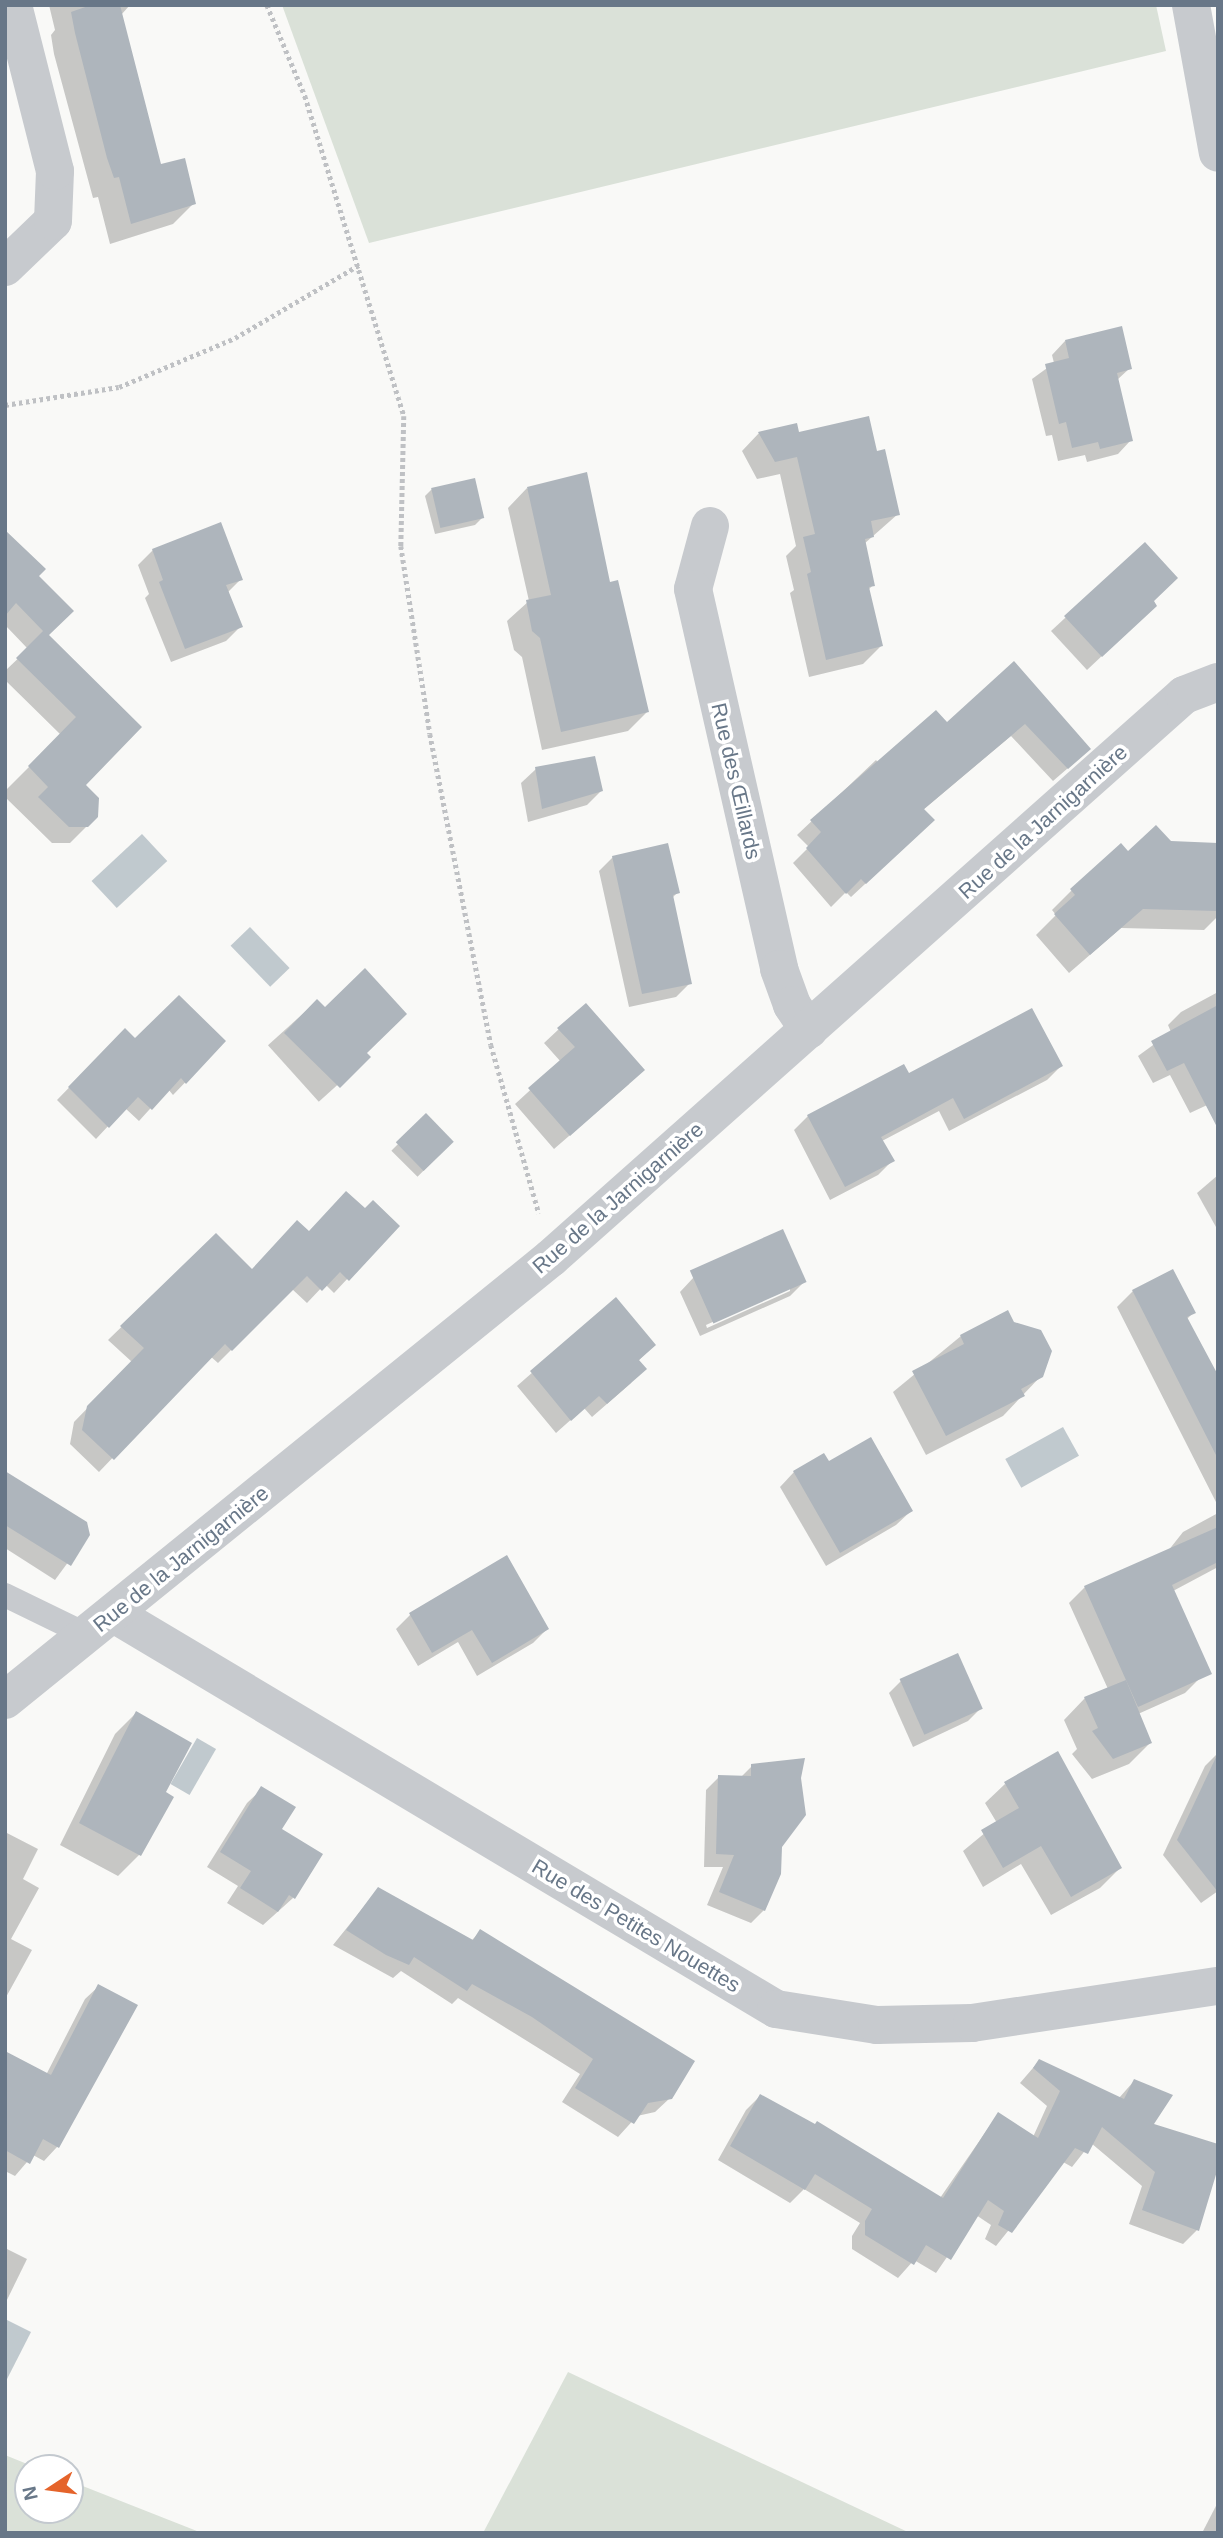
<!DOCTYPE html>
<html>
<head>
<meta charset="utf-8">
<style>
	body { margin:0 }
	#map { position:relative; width:1223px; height:2538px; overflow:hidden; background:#f9f9f7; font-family:Arial,sans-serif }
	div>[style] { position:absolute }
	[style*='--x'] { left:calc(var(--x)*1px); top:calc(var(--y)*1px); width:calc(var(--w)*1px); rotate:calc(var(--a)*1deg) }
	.green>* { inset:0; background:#dae1d8 }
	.water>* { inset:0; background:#c0c9ce; transform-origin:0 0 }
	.shadow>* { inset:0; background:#0003; transform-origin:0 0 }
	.building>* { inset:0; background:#aeb5bc; transform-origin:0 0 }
	.path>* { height:4.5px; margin-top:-2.25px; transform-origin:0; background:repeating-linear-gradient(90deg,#bfc1c4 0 3.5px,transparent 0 7px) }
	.service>* { height:24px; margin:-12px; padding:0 12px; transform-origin:12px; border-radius:12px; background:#c7cace }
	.minor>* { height:38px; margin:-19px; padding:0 19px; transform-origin:19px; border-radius:19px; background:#c7cace }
	.tertiary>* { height:38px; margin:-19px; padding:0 19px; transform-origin:19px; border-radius:19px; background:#c7cace }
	span { translate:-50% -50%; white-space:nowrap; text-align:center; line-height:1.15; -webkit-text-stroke:7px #fff; paint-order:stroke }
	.street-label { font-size:21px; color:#687788 }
	.frame { position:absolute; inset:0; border:7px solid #687788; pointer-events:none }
	.north { position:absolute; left:14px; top:2454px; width:70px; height:70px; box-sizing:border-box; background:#fff; border:2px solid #c3c9cf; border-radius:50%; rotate:257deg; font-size:19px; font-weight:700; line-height:28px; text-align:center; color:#687788 }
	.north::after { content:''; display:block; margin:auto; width:24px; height:32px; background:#e5642b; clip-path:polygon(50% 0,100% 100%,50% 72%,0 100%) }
</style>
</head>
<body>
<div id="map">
	<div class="green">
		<div style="clip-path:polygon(282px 5px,1156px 5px,1166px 51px,369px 243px)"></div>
		<div style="clip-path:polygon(568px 2372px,910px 2533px,483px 2533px)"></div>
		<div style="clip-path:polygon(5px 2455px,37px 2468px,28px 2468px,28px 2510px,70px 2510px,70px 2481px,202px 2533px,5px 2533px)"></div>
	</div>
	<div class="water">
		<div style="left:142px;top:834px;width:37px;height:69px;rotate:47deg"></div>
		<div style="left:250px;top:927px;width:57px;height:27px;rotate:46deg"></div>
		<div style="left:1063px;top:1427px;width:33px;height:66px;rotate:61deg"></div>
		<div style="left:197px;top:1738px;width:22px;height:53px;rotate:30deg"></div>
		<div style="clip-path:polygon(5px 2319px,31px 2332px,5px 2383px)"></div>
	</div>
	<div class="shadow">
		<div style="clip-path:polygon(49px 5px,130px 5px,121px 15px,159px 166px,194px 203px,173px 224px,110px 244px,98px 197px,93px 198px,54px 54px,51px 35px,55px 30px)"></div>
		<div style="clip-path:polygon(1065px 341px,1130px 368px,1117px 380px,1131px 440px,1118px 454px,1087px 462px,1085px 455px,1058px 461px,1052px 435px,1046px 436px,1032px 379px,1054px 363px,1052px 355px)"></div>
		<div style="clip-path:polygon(759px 433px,798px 434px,875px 453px,898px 514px,864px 544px,873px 585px,868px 590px,881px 646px,863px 664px,809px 677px,790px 593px,794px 590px,786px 556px,796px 546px,780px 474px,757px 479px,742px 451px)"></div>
		<div style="clip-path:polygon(527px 488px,608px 584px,647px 712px,628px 731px,542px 750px,522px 657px,514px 650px,507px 621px,529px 601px,508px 508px)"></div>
		<div style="clip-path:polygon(432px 489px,482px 518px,475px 525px,435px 534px,425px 496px)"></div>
		<div style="clip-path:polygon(1145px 544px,1151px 601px,1140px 620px,1087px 670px,1051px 631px)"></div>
		<div style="clip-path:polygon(153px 550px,241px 579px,227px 593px,241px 626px,226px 641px,171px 662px,145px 598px,149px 594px,138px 565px)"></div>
		<div style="clip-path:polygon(5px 551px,37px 576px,47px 635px,139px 727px,83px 785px,97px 816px,70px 843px,52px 843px,5px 797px,5px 791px,61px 735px,5px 680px,5px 671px,28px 649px,5px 625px)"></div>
		<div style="clip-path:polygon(1014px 664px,1075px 762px,1053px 781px,1011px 736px,923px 810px,919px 834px,851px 897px,846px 892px,831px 907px,793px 863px,809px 847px,797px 835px,876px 760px,880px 765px,946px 724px)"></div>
		<div style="clip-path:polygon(536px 769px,601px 791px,587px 805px,528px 822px,521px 783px)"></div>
		<div style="clip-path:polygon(1170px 843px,1218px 845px,1218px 916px,1204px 930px,1121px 928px,1069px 973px,1036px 935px,1056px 915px,1052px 910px,1072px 890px,1127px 853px)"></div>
		<div style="clip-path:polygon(613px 857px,678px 892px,672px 898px,690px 983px,676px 997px,629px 1007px,599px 871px)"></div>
		<div style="clip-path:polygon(1218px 992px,1218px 1100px,1190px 1113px,1170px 1075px,1153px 1083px,1138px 1056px,1171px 1032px,1168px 1025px,1181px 1012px)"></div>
		<div style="left:317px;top:1001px;width:76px;height:66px;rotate:48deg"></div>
		<div style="clip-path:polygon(559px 1029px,629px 1084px,554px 1149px,515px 1104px,561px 1062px,544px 1043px)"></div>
		<div style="clip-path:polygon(125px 1030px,135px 1041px,224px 1042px,173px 1095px,168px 1089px,139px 1121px,125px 1108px,96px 1139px,57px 1100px)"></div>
		<div style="clip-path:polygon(1061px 1066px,1047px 1080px,949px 1131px,939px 1111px,882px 1141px,892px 1161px,878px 1175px,830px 1200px,794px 1130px,808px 1116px,908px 1076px)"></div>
		<div style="left:426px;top:1116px;width:37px;height:49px;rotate:45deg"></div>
		<div style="clip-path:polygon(1218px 1175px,1218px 1226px,1216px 1227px,1197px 1193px)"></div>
		<div style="clip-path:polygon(365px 1210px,397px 1226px,334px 1293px,325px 1284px,307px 1303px,292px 1289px,218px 1363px,210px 1356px,99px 1472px,70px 1444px,74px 1422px,132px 1362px,108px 1340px,216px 1235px,252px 1271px,308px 1233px)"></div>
		<div style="clip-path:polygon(evenodd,694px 1277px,805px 1281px,790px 1296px,700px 1336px,680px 1292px,694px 1277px,790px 1287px,790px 1291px,707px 1328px,706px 1325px,790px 1287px)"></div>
		<div style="clip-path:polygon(1133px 1291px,1194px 1312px,1186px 1320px,1218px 1379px,1218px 1506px,1117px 1307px)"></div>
		<div style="clip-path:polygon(616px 1299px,654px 1345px,638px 1361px,631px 1383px,592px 1417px,584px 1408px,556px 1433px,517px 1386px)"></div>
		<div style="clip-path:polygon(961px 1336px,1041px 1376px,1003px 1416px,926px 1455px,893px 1392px)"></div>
		<div style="clip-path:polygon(828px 1464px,911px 1511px,896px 1525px,826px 1566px,780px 1487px,794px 1472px)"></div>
		<div style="clip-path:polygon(5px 1483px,88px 1535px,55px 1580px,5px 1548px)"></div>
		<div style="clip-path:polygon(1218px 1513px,1218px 1567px,1173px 1591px,1201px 1677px,1185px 1693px,1138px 1714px,1150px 1743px,1129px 1764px,1092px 1779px,1072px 1754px,1077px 1749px,1064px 1720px,1085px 1698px,1108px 1689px,1069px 1603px,1085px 1587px,1168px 1551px,1183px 1532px)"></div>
		<div style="clip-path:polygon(506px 1558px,547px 1629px,533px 1643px,477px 1676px,458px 1642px,418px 1666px,396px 1629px,410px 1615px)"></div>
		<div style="clip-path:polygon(957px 1655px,980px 1709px,968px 1721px,913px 1747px,889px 1693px,901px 1681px)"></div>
		<div style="clip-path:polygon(136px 1713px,163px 1793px,172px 1797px,139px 1855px,118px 1876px,60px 1845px,115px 1734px)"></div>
		<div style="clip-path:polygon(1218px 1753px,1218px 1891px,1201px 1903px,1163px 1855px,1205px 1766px)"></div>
		<div style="clip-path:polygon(752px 1766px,781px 1846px,764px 1910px,751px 1923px,707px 1905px,723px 1867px,704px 1867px,706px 1790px,719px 1777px,740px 1778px)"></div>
		<div style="clip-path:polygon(1005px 1784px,1120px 1868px,1100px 1888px,1051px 1915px,1021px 1864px,983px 1887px,963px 1851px,997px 1823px,985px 1803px)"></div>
		<div style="clip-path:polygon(262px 1789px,279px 1830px,293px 1898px,263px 1925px,227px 1903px,238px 1886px,207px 1867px,247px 1803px)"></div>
		<div style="clip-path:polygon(5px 1832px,38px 1849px,23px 1879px,39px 1888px,11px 1939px,32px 1950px,5px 1999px)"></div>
		<div style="clip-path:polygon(378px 1889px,471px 1941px,480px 1932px,670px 2098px,655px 2112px,637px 2116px,618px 2137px,562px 2102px,580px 2074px,458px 1998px,452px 2004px,401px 1971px,393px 1978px,333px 1945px)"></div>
		<div style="clip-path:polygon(99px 1986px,136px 2005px,57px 2147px,44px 2161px,33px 2155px,15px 2176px,5px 2171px,5px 2056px,46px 2075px,85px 1999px)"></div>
		<div style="clip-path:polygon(1039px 2061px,1119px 2098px,1134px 2081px,1197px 2230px,1183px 2244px,1129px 2224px,1142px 2186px,1091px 2143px,1072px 2167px,1063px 2162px,996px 2246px,985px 2239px,991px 2225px,976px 2215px,936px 2273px,914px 2260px,898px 2278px,852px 2249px,852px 2236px,860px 2223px,804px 2189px,790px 2203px,718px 2160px,746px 2110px,760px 2096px,940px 2198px,998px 2114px,1033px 2137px,1047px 2106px,1020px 2083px)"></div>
		<div style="clip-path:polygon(5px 2248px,27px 2259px,5px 2304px)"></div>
		<div style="clip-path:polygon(1218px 2502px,1218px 2533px,1202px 2533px)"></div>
	</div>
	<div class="building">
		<div style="clip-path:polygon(91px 5px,120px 5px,161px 164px,185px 158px,196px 204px,131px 224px,119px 177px,114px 178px,107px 158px,75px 33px,71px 12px)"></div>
		<div style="clip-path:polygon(1122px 326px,1132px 369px,1117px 373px,1133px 441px,1100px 449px,1098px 442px,1072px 448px,1066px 422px,1059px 424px,1045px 364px,1069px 358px,1065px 340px)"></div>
		<div style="clip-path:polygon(869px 416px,877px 451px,885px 449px,900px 515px,871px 521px,874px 537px,865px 539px,875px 586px,869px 587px,883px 646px,826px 660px,807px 574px,811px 572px,803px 537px,815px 534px,797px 457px,775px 462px,758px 432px,797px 423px,799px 432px)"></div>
		<div style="clip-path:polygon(587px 472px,610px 582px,618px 580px,649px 712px,561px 732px,540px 638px,532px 631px,526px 600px,551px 595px,527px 487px)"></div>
		<div style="left:475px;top:478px;width:41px;height:45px;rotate:77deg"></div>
		<div style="clip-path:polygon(221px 522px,243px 580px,226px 585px,243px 627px,185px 649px,159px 582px,163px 580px,152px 549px)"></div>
		<div style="clip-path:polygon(5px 530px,46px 569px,39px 576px,74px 611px,49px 635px,142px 727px,86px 785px,99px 798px,98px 817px,88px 827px,69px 827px,38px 797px,48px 787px,28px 766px,76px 717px,16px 658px,43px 631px,16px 603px,5px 616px)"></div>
		<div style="clip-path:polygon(1145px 542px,1178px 578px,1154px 601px,1157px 606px,1102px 657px,1064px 616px)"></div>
		<div style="clip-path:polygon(1014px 661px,1091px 749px,1068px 769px,1025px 724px,924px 809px,935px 820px,866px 884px,861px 879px,846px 894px,806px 848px,821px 832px,810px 820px,936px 710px,947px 722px)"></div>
		<div style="clip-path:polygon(595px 756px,603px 791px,542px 809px,535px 767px)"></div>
		<div style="clip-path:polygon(1156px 825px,1171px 841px,1218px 843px,1218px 911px,1143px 909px,1090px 955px,1054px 914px,1075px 895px,1070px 889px,1121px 843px,1128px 851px)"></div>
		<div style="clip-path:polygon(668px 843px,680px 893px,673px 895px,692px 984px,642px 994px,612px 856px)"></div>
		<div style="clip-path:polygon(365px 968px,407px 1014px,367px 1053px,371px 1057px,340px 1088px,284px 1033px,317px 999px,325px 1007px)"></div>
		<div style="clip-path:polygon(179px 995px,226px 1041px,186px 1084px,181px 1078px,152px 1110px,138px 1097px,109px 1128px,68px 1087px,125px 1028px,135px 1038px)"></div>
		<div style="clip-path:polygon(586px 1003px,645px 1070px,570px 1136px,528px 1088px,575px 1047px,557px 1028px)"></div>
		<div style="clip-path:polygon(1218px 1005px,1218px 1129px,1184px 1063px,1167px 1071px,1151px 1041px)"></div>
		<div style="clip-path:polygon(1032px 1008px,1063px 1066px,964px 1119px,953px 1098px,881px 1137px,895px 1161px,845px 1187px,807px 1115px,904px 1064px,909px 1073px)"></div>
		<div style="left:426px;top:1113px;width:40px;height:42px;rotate:46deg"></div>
		<div style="clip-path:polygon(346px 1191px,365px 1208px,373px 1200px,400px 1226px,349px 1281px,340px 1272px,322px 1291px,307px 1276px,232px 1351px,225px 1344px,114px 1460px,82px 1430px,87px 1406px,144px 1348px,120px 1326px,216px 1233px,252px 1269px,297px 1220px,309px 1231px)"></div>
		<div style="left:783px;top:1229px;width:58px;height:102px;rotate:66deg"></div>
		<div style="clip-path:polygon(1173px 1269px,1196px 1313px,1187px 1317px,1218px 1375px,1218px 1459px,1132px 1290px)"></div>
		<div style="clip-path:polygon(616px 1297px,656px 1345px,639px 1360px,647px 1369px,607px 1404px,599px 1396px,571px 1421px,530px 1371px)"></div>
		<div style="clip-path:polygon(1008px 1310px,1014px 1322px,1041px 1330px,1052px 1351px,1043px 1377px,1021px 1389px,1025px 1396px,946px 1436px,912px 1371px,964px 1344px,960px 1335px)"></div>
		<div style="clip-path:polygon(871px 1437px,913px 1511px,840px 1553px,793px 1471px,824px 1453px,829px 1461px)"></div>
		<div style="clip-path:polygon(5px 1471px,87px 1522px,90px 1535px,71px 1566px,5px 1525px)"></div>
		<div style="clip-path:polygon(1218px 1527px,1218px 1562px,1172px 1585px,1212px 1674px,1138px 1707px,1084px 1586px)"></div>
		<div style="clip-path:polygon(507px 1555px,549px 1629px,492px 1663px,472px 1630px,432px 1653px,409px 1613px)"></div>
		<div style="left:958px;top:1653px;width:61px;height:64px;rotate:66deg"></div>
		<div style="clip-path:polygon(1126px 1680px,1152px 1743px,1113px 1759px,1092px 1731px,1098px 1728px,1084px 1697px)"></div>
		<div style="clip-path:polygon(136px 1711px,192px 1743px,166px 1792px,174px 1797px,141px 1856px,79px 1823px)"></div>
		<div style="clip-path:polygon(1058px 1751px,1122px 1868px,1071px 1897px,1041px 1846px,1003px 1868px,981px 1830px,1019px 1808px,1004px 1782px)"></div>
		<div style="clip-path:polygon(1218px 1753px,1218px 1892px,1177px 1840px)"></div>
		<div style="clip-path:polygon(805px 1758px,801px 1778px,806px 1815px,782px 1847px,781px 1874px,765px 1911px,719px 1892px,734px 1855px,716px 1854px,718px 1775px,751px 1776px,751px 1764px)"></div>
		<div style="clip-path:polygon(261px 1786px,296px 1807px,282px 1829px,323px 1854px,295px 1899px,289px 1895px,278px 1912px,240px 1888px,251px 1871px,220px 1852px)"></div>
		<div style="clip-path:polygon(378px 1887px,473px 1940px,480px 1929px,695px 2061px,672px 2099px,648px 2103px,634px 2124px,575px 2088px,593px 2059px,532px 2017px,472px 1984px,467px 1991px,414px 1957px,409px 1965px,386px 1955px,346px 1930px)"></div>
		<div style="clip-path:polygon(98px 1984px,138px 2005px,59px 2148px,43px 2139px,30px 2164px,5px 2150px,5px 2051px,51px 2075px)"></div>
		<div style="clip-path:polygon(1039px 2059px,1124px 2099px,1134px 2079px,1173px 2095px,1154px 2124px,1218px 2144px,1218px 2168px,1199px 2231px,1142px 2210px,1155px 2172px,1102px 2127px,1088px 2154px,1075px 2148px,1012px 2233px,998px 2225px,1004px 2211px,988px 2200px,951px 2260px,926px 2245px,914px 2265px,865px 2235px,865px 2221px,872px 2209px,815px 2174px,805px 2190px,730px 2146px,760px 2094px,815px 2124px,817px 2121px,943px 2198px,998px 2112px,1038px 2138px,1060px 2091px,1033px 2068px)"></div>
	</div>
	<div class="path">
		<div style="--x:267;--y:5;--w:99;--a:67.3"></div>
		<div style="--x:305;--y:96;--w:335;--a:72.8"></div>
		<div style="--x:404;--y:416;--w:130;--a:91.3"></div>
		<div style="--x:401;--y:546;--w:190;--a:81.2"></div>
		<div style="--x:430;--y:734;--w:317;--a:78.9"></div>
		<div style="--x:491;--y:1045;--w:175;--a:74.1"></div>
		<div style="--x:5;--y:405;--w:115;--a:-9"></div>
		<div style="--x:119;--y:387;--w:126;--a:-22.9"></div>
		<div style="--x:235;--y:338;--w:144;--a:-30.5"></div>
	</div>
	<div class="service">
		<div style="--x:5;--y:1595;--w:91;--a:26"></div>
	</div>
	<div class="minor">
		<div style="--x:5;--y:267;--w:66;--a:-43.8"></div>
		<div style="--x:53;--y:221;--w:50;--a:-87.7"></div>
		<div style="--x:55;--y:171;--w:171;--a:-104.2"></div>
		<div style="--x:710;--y:526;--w:65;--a:105.1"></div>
		<div style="--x:693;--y:589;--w:390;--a:77.2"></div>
		<div style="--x:779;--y:969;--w:38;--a:70"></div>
		<div style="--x:792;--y:1005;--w:30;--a:56"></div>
		<div style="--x:114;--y:1614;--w:771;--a:30.82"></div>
		<div style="--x:776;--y:2009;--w:102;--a:9"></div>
		<div style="--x:877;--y:2025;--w:95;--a:-1.2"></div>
		<div style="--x:972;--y:2023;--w:249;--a:-8.6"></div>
		<div style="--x:5;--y:1700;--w:702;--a:-38.99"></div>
		<div style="--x:551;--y:1258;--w:847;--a:-41.65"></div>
		<div style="--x:1184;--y:695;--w:36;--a:-21"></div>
	</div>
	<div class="tertiary">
		<div style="--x:1191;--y:5;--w:150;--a:79.7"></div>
	</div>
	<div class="street-label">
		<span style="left:736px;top:781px;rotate:77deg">Rue des Œillards</span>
		<span style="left:1043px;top:822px;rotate:-42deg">Rue de la Jarnigarnière</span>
		<span style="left:618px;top:1198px;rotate:-41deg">Rue de la Jarnigarnière</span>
		<span style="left:181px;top:1559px;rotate:-39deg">Rue de la Jarnigarnière</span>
		<span style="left:636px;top:1926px;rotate:31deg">Rue des Petites Nouettes</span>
	</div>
	<div class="frame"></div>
	<div class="north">N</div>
</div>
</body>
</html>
